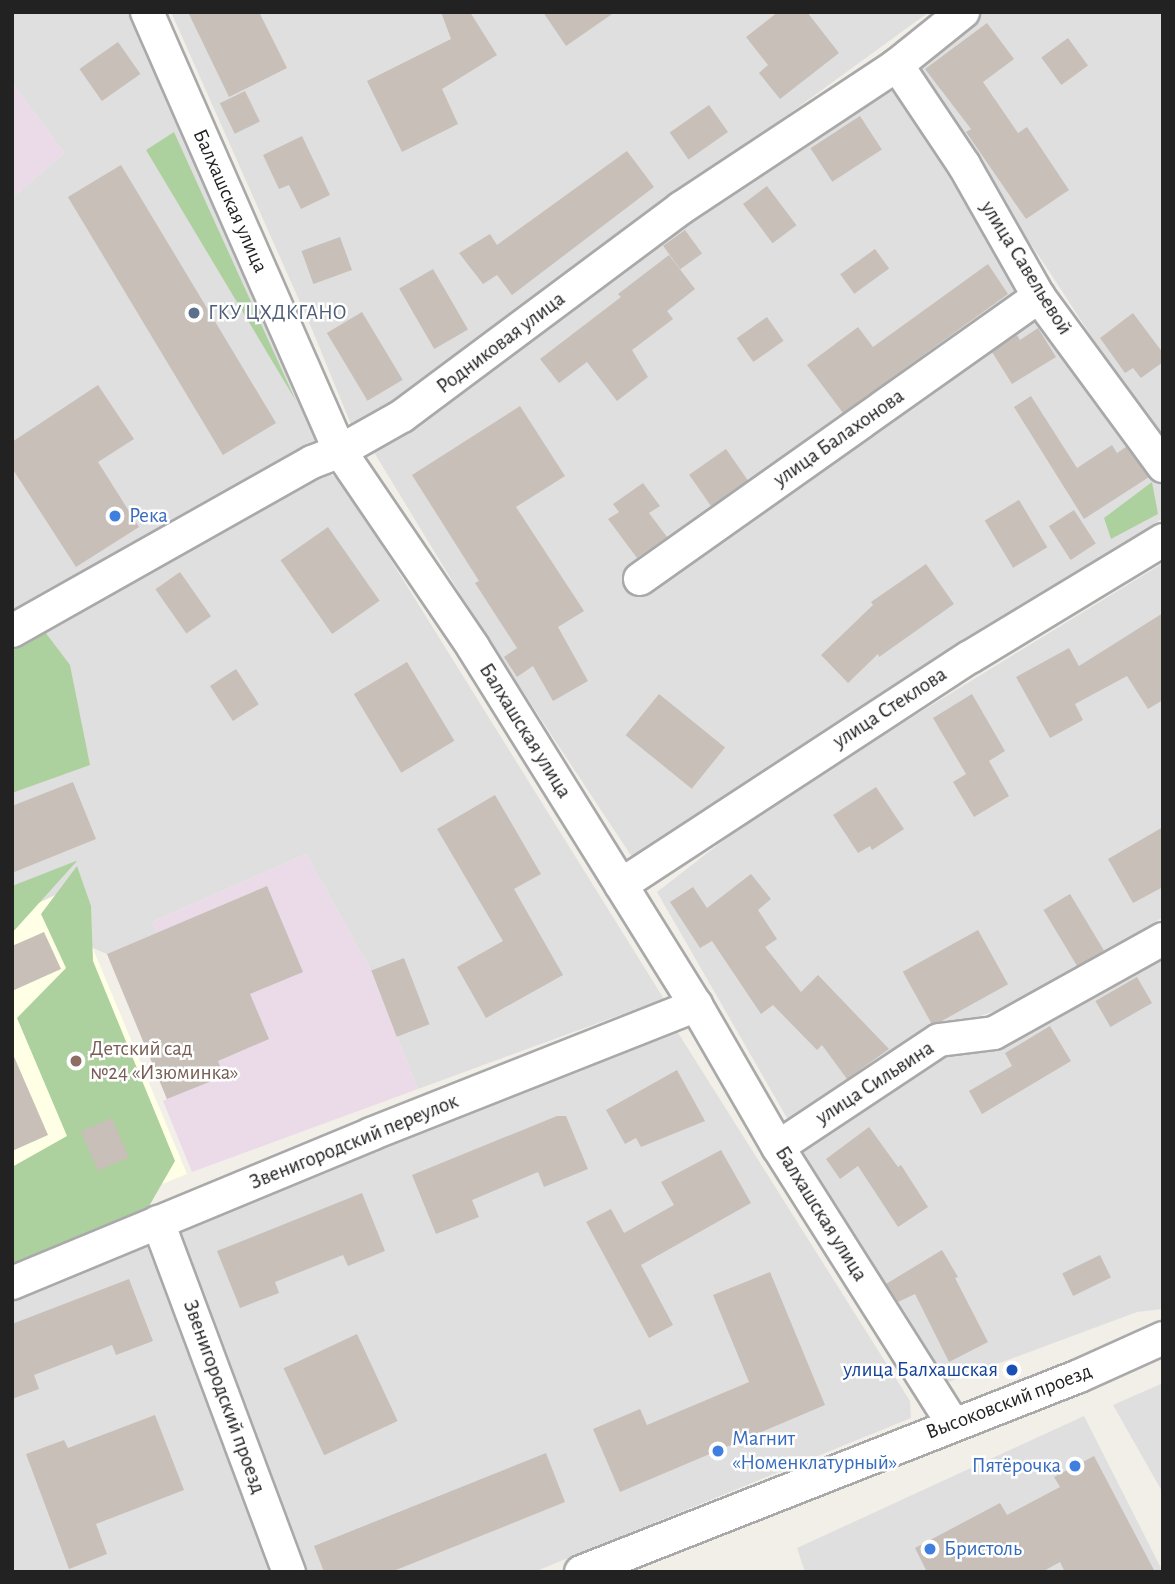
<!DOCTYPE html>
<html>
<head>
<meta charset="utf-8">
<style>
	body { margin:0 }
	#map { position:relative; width:1175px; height:1584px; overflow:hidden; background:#f2efe9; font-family:"Alegreya Sans",sans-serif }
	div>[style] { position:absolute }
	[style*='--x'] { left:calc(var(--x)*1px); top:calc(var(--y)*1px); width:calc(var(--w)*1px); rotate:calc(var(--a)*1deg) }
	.residential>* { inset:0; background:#e0dfdf }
	.industrial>* { inset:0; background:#ebdbe8 }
	.education>* { inset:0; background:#ffffe5 }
	.forest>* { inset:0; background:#add19e }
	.building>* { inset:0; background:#c7bfb8; transform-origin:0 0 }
	.roads { filter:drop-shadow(2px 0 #a9a9a9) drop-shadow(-2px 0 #a9a9a9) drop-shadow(0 2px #a9a9a9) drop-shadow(0 -2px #a9a9a9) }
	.minor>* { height:32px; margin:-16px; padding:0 16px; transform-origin:16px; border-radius:16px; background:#fff }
	.dots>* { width:19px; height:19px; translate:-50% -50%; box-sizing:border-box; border:4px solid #fff; border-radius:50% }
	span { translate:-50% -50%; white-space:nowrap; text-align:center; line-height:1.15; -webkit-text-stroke:5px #fff; paint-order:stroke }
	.street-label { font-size:21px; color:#222 }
	.service-label { font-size:21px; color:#4e5e75 }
	.left { translate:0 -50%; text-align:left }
	.shop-label { font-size:21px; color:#366cbe }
	.right { translate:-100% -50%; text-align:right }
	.education-label { font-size:21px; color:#785e54 }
	.transit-label { font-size:21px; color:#164399 }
	.frame { position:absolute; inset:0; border:14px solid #222; pointer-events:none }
</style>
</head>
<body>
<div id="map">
	<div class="residential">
		<div style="clip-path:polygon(12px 12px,137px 12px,323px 443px,12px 621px,12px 198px,64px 153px,12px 83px)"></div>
		<div style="clip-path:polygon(171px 12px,929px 12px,426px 378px,352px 427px,311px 327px)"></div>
		<div style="clip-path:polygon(983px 12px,1163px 12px,1163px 447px,1047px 268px,911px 69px)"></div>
		<div style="clip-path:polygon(890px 85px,1026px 296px,628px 580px,639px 594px,1039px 308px,1163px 482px,1163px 518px,632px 857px,482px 630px,372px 449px,555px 322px,704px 207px)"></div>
		<div style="clip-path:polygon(320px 469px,341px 480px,664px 999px,418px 1089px,371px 971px,306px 854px,152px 922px,157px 933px,107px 954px,93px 948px,68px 889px,12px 916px,12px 645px)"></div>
		<div style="clip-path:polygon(1163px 563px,1163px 917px,1034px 997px,927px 1035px,791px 1125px,657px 892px,769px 805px)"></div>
		<div style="clip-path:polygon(1163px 949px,1163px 1309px,1137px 1312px,943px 1384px,797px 1147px,949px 1049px,985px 1053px)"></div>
		<div style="clip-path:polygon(675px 1028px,910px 1401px,911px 1418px,534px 1572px,12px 1572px,12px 1297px)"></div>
		<div style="clip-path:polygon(1163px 1383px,1163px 1493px,1113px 1405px)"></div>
		<div style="clip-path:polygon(1084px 1416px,1163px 1572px,805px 1572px,797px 1548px)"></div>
	</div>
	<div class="industrial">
		<div style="clip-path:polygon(12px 83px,64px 153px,12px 198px)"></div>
		<div style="clip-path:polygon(306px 854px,371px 971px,418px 1089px,192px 1172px,163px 1101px,167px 1099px,107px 954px,157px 933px,152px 922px)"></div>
	</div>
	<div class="education">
		<div style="clip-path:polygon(68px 889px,187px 1174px,12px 1244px,12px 916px)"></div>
	</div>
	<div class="forest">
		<div style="clip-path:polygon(174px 132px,296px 401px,146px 150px)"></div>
		<div style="clip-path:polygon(1152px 482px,1158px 514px,1111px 539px,1104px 518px)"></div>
		<div style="clip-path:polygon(39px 624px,70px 665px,90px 765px,12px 793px,12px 639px)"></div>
		<div style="clip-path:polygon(76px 861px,77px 861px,12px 933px,12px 886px)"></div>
		<div style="clip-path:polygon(77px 866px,91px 906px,93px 961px,175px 1161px,148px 1208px,91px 1241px,12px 1269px,12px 1167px,67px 1136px,17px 1018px,66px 968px,41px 914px)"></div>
	</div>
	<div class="building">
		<div style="clip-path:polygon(188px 12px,259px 12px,287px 68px,229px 97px)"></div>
		<div style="clip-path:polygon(441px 12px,470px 12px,497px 55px,442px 89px,458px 124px,402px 152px,367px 81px,451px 39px)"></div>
		<div style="clip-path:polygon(543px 12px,615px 12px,566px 46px)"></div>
		<div style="clip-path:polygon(778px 12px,807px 12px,839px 53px,780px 99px,759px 73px,768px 65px,746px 37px)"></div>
		<div style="clip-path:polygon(987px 23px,1014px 59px,983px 82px,1018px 133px,1027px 127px,1069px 190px,1026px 219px,966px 132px,971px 129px,925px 69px)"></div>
		<div style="left:1068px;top:38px;width:34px;height:33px;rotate:54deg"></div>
		<div style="left:118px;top:42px;width:39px;height:47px;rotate:55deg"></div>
		<div style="left:245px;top:91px;width:34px;height:28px;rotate:64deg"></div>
		<div style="left:709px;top:105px;width:33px;height:48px;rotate:55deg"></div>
		<div style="left:860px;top:116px;width:40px;height:59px;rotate:57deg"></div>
		<div style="clip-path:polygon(302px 136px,330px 195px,301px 209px,289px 185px,279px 189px,263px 155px)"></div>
		<div style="clip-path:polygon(627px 151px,654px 187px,512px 295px,497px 275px,483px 284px,459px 253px,490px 234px,497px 245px)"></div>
		<div style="left:121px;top:165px;width:301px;height:62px;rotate:59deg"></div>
		<div style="left:767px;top:186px;width:49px;height:30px;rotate:53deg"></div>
		<div style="left:685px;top:230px;width:29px;height:27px;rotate:54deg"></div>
		<div style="left:340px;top:237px;width:35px;height:41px;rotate:70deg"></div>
		<div style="left:875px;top:249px;width:24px;height:43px;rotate:54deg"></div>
		<div style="clip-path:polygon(669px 255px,695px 289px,667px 311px,673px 319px,632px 350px,648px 377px,617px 401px,587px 362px,559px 383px,540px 359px,621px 297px,618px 294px)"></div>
		<div style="clip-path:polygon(988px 264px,1008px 294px,843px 413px,807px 365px,858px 327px,873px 347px)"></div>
		<div style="left:433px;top:269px;width:70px;height:39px;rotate:60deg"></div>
		<div style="left:362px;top:312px;width:79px;height:41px;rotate:59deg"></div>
		<div style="clip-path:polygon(1133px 313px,1163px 353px,1163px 362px,1141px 378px,1133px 368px,1125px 373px,1100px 338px)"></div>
		<div style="left:767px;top:317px;width:29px;height:37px;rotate:55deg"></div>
		<div style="clip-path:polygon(1038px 328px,1056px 357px,1012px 384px,992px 352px,1017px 335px,1020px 340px)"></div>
		<div style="clip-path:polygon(98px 385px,134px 439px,98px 462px,139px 527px,76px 567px,12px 468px,12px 442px)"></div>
		<div style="clip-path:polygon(1031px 396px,1077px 468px,1112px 445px,1117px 453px,1126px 447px,1149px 477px,1084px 519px,1014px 407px)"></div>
		<div style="clip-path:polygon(520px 406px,565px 476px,516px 507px,584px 611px,558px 627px,588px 681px,553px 701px,533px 666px,517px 677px,504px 657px,517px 648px,475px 583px,479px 581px,412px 475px)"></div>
		<div style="left:726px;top:449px;width:38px;height:45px;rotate:55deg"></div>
		<div style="clip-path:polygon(643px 483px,660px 506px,649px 513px,667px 537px,637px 558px,608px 519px,619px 512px,613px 504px)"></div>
		<div style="left:1019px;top:500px;width:55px;height:40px;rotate:59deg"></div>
		<div style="left:1074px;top:510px;width:40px;height:30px;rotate:57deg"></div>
		<div style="left:328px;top:527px;width:90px;height:58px;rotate:55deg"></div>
		<div style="clip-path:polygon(926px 564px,954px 604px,879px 657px,878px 654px,848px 683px,821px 655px,873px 605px,871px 602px)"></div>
		<div style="left:180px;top:572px;width:54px;height:30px;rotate:55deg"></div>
		<div style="clip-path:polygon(1163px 613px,1163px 700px,1148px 709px,1127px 676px,1075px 704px,1083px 720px,1050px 738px,1016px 677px,1069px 648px,1079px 666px)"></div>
		<div style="left:407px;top:662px;width:92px;height:62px;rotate:59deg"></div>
		<div style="left:236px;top:669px;width:42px;height:31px;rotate:57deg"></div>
		<div style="left:659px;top:694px;width:85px;height:53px;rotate:39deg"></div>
		<div style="clip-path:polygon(972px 694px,1005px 751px,989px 761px,1009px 796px,974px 817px,953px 782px,966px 774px,933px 718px)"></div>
		<div style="clip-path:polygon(73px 782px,96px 839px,12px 873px,12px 806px)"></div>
		<div style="clip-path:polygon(876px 787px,904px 829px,872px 850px,870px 846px,858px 853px,833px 815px)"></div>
		<div style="clip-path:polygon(495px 795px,541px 874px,514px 889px,563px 975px,486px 1018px,457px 967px,503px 941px,437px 829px)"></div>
		<div style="clip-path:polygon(1163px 827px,1163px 887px,1133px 903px,1108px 859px)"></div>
		<div style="clip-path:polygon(751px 874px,771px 899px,758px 910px,777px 939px,765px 947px,801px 992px,818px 975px,889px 1049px,847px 1079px,822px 1045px,817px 1050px,773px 1005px,761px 1014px,712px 941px,700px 948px,670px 902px,693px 887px,707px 908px)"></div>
		<div style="clip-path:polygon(267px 886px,303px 972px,250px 994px,269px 1039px,218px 1061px,224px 1076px,167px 1099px,107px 954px)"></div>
		<div style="left:1070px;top:894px;width:66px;height:31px;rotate:59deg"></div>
		<div style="left:978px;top:930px;width:62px;height:86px;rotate:61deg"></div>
		<div style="clip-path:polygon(44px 932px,61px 969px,12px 991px,12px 946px)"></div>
		<div style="left:404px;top:958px;width:71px;height:35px;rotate:69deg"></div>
		<div style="left:1137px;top:977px;width:30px;height:48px;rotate:60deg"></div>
		<div style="clip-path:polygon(1050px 1026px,1071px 1061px,982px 1114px,969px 1091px,1012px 1066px,1005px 1053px)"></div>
		<div style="clip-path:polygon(12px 1052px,48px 1135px,12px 1151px)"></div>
		<div style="clip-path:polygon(677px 1070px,705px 1121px,641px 1147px,636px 1138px,625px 1144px,606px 1110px)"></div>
		<div style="clip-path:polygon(557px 1116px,566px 1116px,588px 1169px,544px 1187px,538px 1172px,472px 1200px,479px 1217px,436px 1234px,412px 1175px)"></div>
		<div style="left:112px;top:1118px;width:43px;height:34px;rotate:67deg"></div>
		<div style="clip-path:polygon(869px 1127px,898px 1167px,901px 1165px,928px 1207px,898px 1227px,858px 1166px,840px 1179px,826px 1159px)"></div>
		<div style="clip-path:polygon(721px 1150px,751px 1203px,641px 1265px,673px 1325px,649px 1338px,586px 1222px,611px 1209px,624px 1233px,674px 1205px,661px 1182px)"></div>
		<div style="clip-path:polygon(362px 1193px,385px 1251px,348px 1266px,343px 1255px,275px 1282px,279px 1293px,240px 1308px,217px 1251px)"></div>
		<div style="clip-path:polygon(942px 1250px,958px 1277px,955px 1278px,988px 1342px,949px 1362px,915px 1294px,898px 1302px,886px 1284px)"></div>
		<div style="left:1100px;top:1255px;width:25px;height:42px;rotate:64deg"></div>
		<div style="clip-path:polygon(770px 1272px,825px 1405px,620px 1492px,593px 1429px,640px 1409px,647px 1425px,749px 1382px,713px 1295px)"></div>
		<div style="clip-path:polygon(129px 1279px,153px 1341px,116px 1355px,112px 1345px,34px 1375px,39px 1389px,12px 1399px,12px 1324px)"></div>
		<div style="left:357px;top:1334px;width:96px;height:81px;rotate:65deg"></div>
		<div style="clip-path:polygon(155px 1415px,184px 1490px,96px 1524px,107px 1554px,69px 1569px,26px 1454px,64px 1440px,68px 1448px)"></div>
		<div style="clip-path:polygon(546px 1453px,565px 1502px,391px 1572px,324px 1572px,314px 1546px)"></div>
		<div style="clip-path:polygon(1094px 1456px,1155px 1572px,1065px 1572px,1060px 1562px,1042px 1572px,927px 1572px,915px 1548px,1000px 1503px,1007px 1515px,1060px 1487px,1054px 1477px)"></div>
	</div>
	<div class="roads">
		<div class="minor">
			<div style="--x:147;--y:12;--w:480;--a:66.3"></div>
			<div style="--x:340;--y:451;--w:237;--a:55.8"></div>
			<div style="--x:473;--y:647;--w:422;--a:58.1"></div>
			<div style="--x:696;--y:1005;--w:164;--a:60"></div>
			<div style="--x:778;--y:1147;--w:328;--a:57.7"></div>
			<div style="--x:897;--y:65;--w:120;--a:56.2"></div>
			<div style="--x:964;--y:165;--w:152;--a:60.4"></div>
			<div style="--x:1039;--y:297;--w:210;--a:53.7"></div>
			<div style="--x:640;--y:579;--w:489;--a:-35.3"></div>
			<div style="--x:12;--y:631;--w:344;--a:-29.4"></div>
			<div style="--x:312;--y:462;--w:30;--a:-21"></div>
			<div style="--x:340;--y:451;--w:71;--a:-29.4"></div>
			<div style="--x:402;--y:416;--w:348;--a:-36.7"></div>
			<div style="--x:681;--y:208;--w:259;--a:-33.5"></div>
			<div style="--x:897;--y:65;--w:85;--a:-38.8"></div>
			<div style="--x:621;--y:885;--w:417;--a:-33.2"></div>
			<div style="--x:970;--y:657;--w:226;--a:-31.2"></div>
			<div style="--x:778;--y:1147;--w:193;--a:-33.6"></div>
			<div style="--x:939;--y:1040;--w:55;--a:-7.3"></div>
			<div style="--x:994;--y:1033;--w:193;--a:-29.1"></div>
			<div style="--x:158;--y:1222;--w:374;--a:69.5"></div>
			<div style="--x:12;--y:1283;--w:389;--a:-22.5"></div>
			<div style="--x:371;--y:1134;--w:350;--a:-21.6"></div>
			<div style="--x:581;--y:1572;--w:535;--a:-21.48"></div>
			<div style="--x:1079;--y:1376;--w:92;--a:-24.3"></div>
		</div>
	</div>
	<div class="dots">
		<div style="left:194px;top:313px;background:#5c6f8a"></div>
		<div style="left:115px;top:516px;background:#3f7fe0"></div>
		<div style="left:76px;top:1061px;background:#8d6e63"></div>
		<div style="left:1012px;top:1370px;background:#1a4fb4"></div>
		<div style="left:718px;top:1451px;background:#3f7fe0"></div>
		<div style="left:1075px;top:1466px;background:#3f7fe0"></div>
		<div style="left:930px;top:1549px;background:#3f7fe0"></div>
	</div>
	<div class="street-label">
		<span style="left:230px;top:201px;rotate:66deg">Балхашская улица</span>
		<span style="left:1026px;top:268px;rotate:58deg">улица Савельевой</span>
		<span style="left:501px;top:343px;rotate:-37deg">Родниковая улица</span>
		<span style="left:839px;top:438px;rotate:-35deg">улица Балахонова</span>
		<span style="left:890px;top:708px;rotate:-33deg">улица Стеклова</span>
		<span style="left:525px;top:731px;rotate:58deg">Балхашская улица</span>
		<span style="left:875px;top:1083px;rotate:-33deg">улица Сильвина</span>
		<span style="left:354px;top:1142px;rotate:-22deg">Звенигородский переулок</span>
		<span style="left:821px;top:1214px;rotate:58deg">Балхашская улица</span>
		<span style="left:224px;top:1397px;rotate:70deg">Звенигородский проезд</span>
		<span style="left:1009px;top:1402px;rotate:-21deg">Высоковский проезд</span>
	</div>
	<div class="service-label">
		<span class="left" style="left:208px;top:313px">ГКУ ЦХДКГАНО</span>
	</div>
	<div class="shop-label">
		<span class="left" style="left:129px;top:516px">Река</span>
		<span class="left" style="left:732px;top:1451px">Магнит<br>«Номенклатурный»</span>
		<span class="right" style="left:1061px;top:1466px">Пятёрочка</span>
		<span class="left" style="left:944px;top:1549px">Бристоль</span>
	</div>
	<div class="education-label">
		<span class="left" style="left:90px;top:1061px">Детский сад<br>№24 «Изюминка»</span>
	</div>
	<div class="transit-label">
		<span class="right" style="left:998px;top:1370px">улица Балхашская</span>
	</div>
	<div class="frame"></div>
</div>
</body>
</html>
